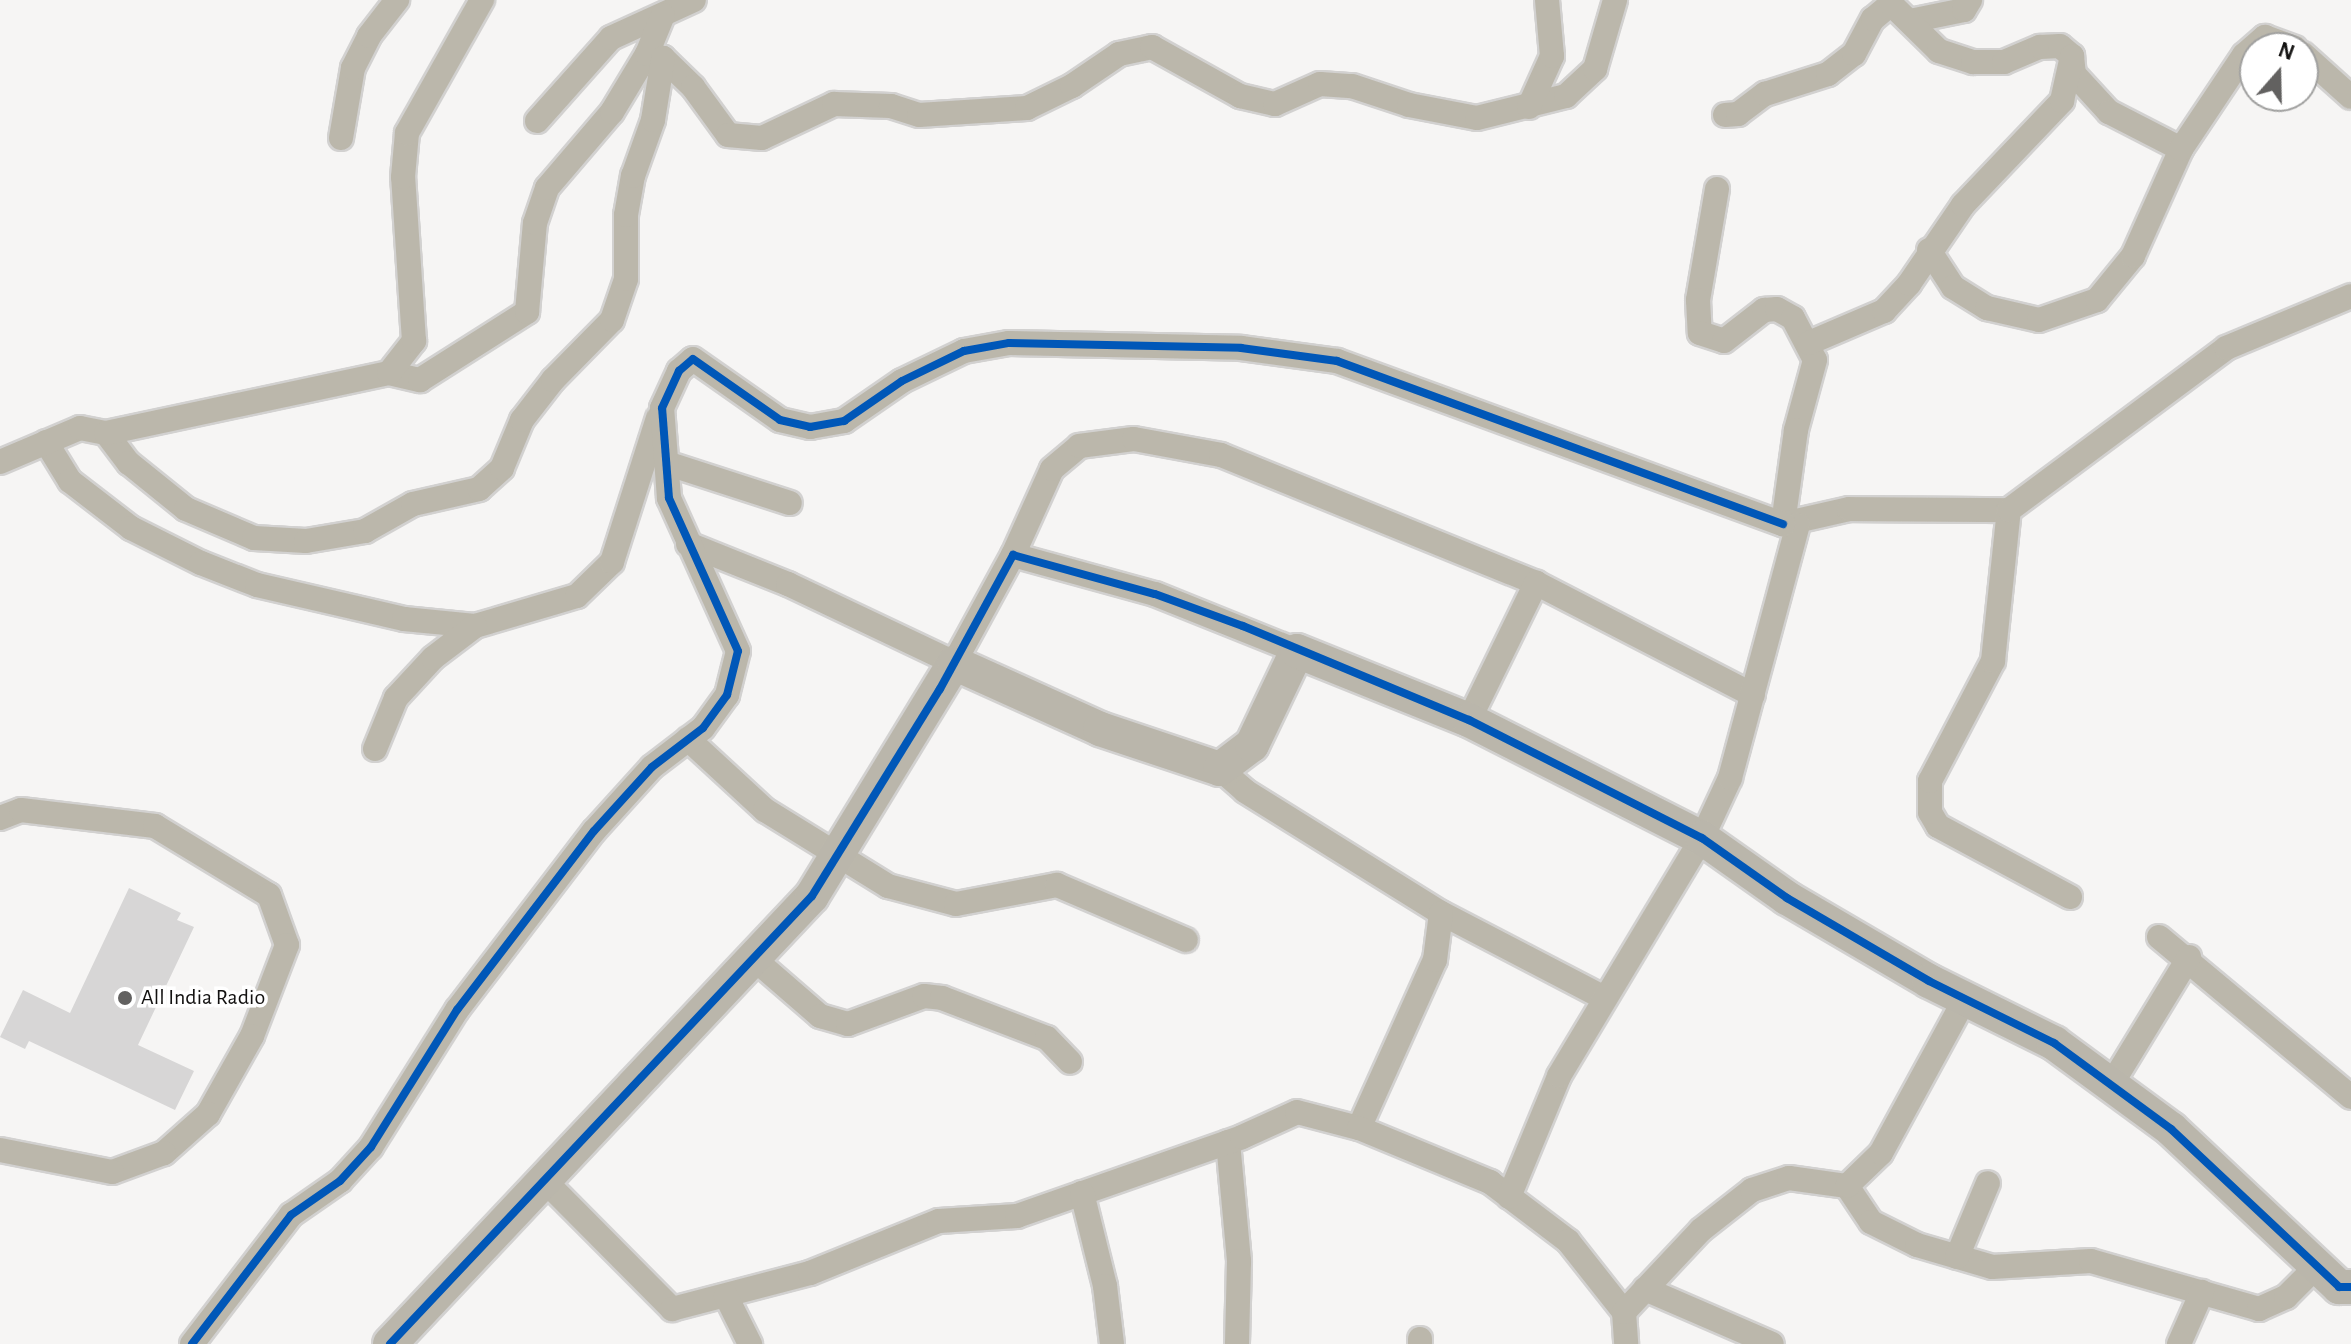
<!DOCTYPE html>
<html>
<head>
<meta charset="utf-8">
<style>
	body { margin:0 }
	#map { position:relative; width:2351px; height:1344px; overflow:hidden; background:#f6f5f4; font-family:"Alegreya Sans",sans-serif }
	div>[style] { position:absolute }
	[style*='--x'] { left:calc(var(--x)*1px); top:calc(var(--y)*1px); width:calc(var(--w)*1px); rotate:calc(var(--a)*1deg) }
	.building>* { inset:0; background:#d7d6d6 }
	.roads { filter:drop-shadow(2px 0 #d2d1d0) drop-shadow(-2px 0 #d2d1d0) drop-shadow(0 2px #d2d1d0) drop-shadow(0 -2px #d2d1d0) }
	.street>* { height:24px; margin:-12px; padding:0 12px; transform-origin:12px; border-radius:12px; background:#bbb7ab }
	.secondary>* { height:34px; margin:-17px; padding:0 17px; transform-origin:17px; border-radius:17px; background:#bab6ab }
	.cycleway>* { height:8px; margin:-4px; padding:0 4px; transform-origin:4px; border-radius:4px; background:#0057b8 }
	.dots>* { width:22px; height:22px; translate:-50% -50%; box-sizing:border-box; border:4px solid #fff; border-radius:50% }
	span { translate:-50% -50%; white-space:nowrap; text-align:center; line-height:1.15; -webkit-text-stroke:7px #fff; paint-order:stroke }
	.poi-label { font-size:22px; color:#121110 }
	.left { translate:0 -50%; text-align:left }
	.north { position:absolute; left:2239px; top:32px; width:80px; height:80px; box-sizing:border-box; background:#fff; border:2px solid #a0a09f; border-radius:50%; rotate:20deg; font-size:22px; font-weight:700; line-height:32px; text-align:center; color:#121110 }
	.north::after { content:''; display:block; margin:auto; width:28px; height:36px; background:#626160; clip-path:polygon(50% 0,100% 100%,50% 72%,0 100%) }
</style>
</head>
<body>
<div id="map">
	<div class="building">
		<div style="clip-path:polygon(129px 888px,181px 913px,177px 920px,194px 927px,138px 1045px,194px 1071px,175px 1110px,29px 1041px,25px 1049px,0 1037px,23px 990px,70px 1013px)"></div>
	</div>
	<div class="roads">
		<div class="street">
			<div style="--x:1910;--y:21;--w:55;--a:-11.5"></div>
			<div style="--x:1964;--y:10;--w:12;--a:-59"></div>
			<div style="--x:647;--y:54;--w:16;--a:14"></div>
			<div style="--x:663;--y:58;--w:42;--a:44"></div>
			<div style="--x:693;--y:87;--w:59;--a:53.9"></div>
			<div style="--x:728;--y:135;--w:34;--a:5"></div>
			<div style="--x:762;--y:138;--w:80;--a:-25.3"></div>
			<div style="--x:834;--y:104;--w:57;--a:2"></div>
			<div style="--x:891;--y:106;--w:29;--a:18"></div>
			<div style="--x:919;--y:115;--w:108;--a:-3.7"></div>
			<div style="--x:1027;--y:108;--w:50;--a:-26.1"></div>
			<div style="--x:1072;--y:86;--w:57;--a:-34.2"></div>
			<div style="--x:1119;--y:54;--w:34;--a:-12"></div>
			<div style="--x:1152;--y:47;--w:101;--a:29.1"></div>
			<div style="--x:1240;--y:96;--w:36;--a:13"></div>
			<div style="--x:1275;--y:104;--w:49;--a:-24"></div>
			<div style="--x:1320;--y:84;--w:32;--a:4"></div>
			<div style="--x:1352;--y:86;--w:60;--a:18.4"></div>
			<div style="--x:1409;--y:105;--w:69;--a:10.8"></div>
			<div style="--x:1477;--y:118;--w:92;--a:-13.9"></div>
			<div style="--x:1566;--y:96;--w:40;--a:-43"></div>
			<div style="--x:1595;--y:69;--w:72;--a:-73.8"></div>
			<div style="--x:2303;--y:54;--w:64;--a:41.9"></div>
			<div style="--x:1529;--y:107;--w:56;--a:-65.7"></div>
			<div style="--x:1552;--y:56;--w:56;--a:-95.1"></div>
			<div style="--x:1725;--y:115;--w:13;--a:-4"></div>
			<div style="--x:1738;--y:114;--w:34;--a:-37"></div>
			<div style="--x:1765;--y:94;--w:66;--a:-17.6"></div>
			<div style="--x:1828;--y:74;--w:33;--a:-38"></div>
			<div style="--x:1854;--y:54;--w:40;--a:-62"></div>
			<div style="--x:1873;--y:19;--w:23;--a:-40"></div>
			<div style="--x:1891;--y:4;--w:67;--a:44.4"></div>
			<div style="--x:1939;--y:51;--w:36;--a:18"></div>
			<div style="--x:1973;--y:62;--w:31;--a:0"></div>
			<div style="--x:2004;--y:62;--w:39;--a:-23"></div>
			<div style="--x:2040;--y:47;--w:20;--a:-3"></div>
			<div style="--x:2060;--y:46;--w:16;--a:40"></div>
			<div style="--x:2072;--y:56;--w:18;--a:84"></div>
			<div style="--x:2074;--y:74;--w:52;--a:47.4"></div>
			<div style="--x:2109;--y:112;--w:81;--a:27.2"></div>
			<div style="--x:537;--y:121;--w:111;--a:-48.3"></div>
			<div style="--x:611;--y:38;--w:91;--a:-24.6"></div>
			<div style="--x:341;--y:138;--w:71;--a:-80.3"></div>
			<div style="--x:353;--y:68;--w:36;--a:-63"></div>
			<div style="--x:369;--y:36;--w:46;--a:-52.1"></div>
			<div style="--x:1717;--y:189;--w:113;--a:99.7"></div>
			<div style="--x:1698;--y:300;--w:33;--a:87"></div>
			<div style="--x:1700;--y:333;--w:25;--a:18"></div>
			<div style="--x:1724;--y:341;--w:51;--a:-37.8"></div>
			<div style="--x:1764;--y:310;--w:13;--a:-4"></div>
			<div style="--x:1777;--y:309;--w:18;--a:29"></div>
			<div style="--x:1793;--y:318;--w:47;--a:62.4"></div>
			<div style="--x:1815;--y:360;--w:73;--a:105.2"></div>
			<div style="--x:1796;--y:430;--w:95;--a:97.9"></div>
			<div style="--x:1783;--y:524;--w:68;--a:-12.8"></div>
			<div style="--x:1849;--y:509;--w:160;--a:0.4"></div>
			<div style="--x:1929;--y:250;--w:44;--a:57"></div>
			<div style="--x:1953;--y:287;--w:40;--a:32"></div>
			<div style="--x:1987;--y:308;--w:53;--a:13"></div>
			<div style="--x:2039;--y:320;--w:61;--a:-19"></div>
			<div style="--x:2097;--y:300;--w:57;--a:-50.7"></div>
			<div style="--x:2133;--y:256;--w:117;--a:-65.8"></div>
			<div style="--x:2181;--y:149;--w:113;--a:-56.2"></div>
			<div style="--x:2244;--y:55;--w:28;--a:-41"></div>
			<div style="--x:2265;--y:37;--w:32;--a:20"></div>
			<div style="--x:1809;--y:343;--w:82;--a:-23.1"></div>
			<div style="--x:1884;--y:311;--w:37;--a:-47"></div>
			<div style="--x:1909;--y:284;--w:96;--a:-55.6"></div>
			<div style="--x:1963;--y:205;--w:144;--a:-46.4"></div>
			<div style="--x:2062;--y:101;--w:46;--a:-77.5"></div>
			<div style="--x:389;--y:373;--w:32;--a:13"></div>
			<div style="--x:420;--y:380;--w:127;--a:-32.4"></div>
			<div style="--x:527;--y:312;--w:89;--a:-84.9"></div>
			<div style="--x:535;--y:223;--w:37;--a:-71"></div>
			<div style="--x:547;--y:188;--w:100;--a:-49.5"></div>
			<div style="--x:612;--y:112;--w:68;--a:-58.9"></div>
			<div style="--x:647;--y:54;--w:42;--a:-67.7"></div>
			<div style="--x:106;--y:433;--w:38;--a:53"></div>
			<div style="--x:129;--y:463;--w:73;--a:38.9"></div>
			<div style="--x:186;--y:509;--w:74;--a:23.1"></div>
			<div style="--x:254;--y:538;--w:52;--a:3.3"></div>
			<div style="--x:306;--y:541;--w:60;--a:-9.6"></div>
			<div style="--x:365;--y:531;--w:55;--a:-29.4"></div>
			<div style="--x:413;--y:504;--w:68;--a:-12.8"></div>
			<div style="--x:479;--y:489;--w:31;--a:-42"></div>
			<div style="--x:502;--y:468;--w:52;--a:-67.4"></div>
			<div style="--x:522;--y:420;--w:51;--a:-52.2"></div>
			<div style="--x:553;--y:380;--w:84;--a:-45.5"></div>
			<div style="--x:612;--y:320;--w:43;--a:-71.1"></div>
			<div style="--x:626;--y:279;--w:64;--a:-90"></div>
			<div style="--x:626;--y:215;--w:40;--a:-80"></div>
			<div style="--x:633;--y:176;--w:59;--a:-70.3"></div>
			<div style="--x:653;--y:120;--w:63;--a:-80.8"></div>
			<div style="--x:46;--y:442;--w:46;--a:58.4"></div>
			<div style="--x:70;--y:481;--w:77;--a:37.6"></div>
			<div style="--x:131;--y:528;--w:78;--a:26.6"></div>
			<div style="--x:201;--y:563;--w:60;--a:21.4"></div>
			<div style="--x:257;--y:585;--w:151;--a:13"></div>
			<div style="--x:404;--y:619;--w:71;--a:5.6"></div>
			<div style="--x:475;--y:626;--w:106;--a:-16.4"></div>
			<div style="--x:577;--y:596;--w:49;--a:-44.2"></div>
			<div style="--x:612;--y:562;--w:151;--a:-72.3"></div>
			<div style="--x:0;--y:462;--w:87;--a:-23"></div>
			<div style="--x:80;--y:428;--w:26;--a:11"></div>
			<div style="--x:106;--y:433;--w:289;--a:-12"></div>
			<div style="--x:389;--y:373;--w:41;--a:-52"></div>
			<div style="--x:414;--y:341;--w:164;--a:-93.8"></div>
			<div style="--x:403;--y:177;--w:44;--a:-84.8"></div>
			<div style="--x:407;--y:133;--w:153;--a:-60.6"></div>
			<div style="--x:666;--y:463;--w:130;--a:17.9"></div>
			<div style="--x:688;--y:544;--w:108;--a:21.8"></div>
			<div style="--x:788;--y:584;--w:184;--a:25.4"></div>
			<div style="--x:954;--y:663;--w:123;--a:-61.4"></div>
			<div style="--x:1013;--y:555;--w:147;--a:15.4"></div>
			<div style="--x:1155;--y:594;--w:153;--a:21.9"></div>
			<div style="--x:1013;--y:555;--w:94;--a:-65.6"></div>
			<div style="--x:1052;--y:469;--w:35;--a:-40"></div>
			<div style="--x:1079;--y:446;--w:55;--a:-7.3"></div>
			<div style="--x:1134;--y:439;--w:88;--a:10.4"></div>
			<div style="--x:1221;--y:455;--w:340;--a:22.1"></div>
			<div style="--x:1536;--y:583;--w:244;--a:27.3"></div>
			<div style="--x:1469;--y:720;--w:153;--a:-63.9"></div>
			<div style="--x:688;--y:739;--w:105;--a:42.7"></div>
			<div style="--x:765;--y:810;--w:145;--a:31.7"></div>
			<div style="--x:888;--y:886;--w:70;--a:14.8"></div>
			<div style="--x:956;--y:904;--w:103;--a:-10.7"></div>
			<div style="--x:1057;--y:885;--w:140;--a:23.1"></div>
			<div style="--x:375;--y:749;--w:55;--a:-67.6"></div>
			<div style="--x:396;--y:698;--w:54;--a:-47.2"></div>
			<div style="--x:433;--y:658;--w:53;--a:-37.3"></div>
			<div style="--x:1220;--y:769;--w:33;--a:41"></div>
			<div style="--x:1245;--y:791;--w:231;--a:31.9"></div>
			<div style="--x:1441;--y:913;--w:184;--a:27.5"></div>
			<div style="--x:0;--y:818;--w:22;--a:-21"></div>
			<div style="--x:21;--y:810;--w:135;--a:6.8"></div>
			<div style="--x:155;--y:826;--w:133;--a:31.2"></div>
			<div style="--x:269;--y:895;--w:53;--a:70.2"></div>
			<div style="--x:287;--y:945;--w:97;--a:111"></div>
			<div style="--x:252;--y:1036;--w:90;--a:119.4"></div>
			<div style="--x:208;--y:1114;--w:59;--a:138.4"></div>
			<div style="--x:164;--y:1153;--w:55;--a:159.9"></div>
			<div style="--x:112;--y:1172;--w:114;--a:-168.9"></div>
			<div style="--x:2070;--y:897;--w:150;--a:-151.7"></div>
			<div style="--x:1938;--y:826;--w:16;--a:-120"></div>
			<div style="--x:1930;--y:812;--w:31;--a:-90"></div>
			<div style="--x:1930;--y:781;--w:136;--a:-62.3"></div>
			<div style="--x:1993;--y:661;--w:152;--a:-84"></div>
			<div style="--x:2009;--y:510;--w:271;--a:-36.7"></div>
			<div style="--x:2226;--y:348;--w:135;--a:-22.6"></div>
			<div style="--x:2159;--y:937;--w:250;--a:39.8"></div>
			<div style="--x:753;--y:958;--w:89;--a:40.9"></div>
			<div style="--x:820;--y:1016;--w:29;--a:16"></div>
			<div style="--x:848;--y:1024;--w:81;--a:-20.2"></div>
			<div style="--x:924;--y:996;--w:18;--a:6"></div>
			<div style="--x:942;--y:998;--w:112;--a:20.9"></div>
			<div style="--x:1047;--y:1038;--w:33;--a:46"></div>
			<div style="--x:2111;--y:1085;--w:150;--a:-58.6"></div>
			<div style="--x:1359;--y:1128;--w:184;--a:-65.7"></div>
			<div style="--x:1435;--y:960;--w:47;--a:-82.7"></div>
			<div style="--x:1228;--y:1142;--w:120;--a:84.7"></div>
			<div style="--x:1239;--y:1261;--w:83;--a:91.4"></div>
			<div style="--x:544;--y:1180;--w:182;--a:45.2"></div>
			<div style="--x:672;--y:1309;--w:143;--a:-14.6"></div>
			<div style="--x:810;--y:1273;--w:139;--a:-22"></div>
			<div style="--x:939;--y:1221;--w:78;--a:-3.7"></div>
			<div style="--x:1017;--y:1216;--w:238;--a:-19.3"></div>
			<div style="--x:1242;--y:1137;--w:60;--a:-24.4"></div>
			<div style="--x:1297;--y:1112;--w:64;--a:14.5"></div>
			<div style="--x:1359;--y:1128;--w:142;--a:22.4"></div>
			<div style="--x:1490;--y:1182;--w:98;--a:37.1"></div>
			<div style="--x:1568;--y:1241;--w:90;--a:51.7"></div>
			<div style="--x:1624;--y:1312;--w:32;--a:86"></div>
			<div style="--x:1847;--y:1186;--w:43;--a:56.3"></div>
			<div style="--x:1871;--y:1222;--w:51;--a:26.6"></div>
			<div style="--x:1917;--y:1245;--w:78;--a:16.3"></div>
			<div style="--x:1992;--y:1267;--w:99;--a:-3.5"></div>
			<div style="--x:2091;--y:1261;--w:175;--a:15.9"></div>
			<div style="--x:2259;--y:1309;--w:30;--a:-24"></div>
			<div style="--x:2286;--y:1297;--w:44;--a:-45"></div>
			<div style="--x:1082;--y:1193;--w:96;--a:76.1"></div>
			<div style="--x:1105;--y:1286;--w:58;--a:83.1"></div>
			<div style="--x:1509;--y:1197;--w:131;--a:-67.5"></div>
			<div style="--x:1559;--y:1076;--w:278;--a:-59"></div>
			<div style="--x:1702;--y:838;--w:66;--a:-65"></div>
			<div style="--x:1730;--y:778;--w:262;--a:-75"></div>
			<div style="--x:1957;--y:1257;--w:80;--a:-67.3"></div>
			<div style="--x:1645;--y:1289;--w:138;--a:23.4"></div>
			<div style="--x:726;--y:1296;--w:54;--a:63.4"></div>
			<div style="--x:1624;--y:1312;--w:112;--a:-46.8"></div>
			<div style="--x:1701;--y:1230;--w:65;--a:-38.1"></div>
			<div style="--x:1752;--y:1190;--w:39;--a:-18"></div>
			<div style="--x:1789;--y:1178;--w:59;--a:7.9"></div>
			<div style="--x:1847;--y:1186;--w:47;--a:-44.1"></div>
			<div style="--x:1881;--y:1153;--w:175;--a:-61.4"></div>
			<div style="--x:192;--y:1344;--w:163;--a:-52.5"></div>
			<div style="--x:291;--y:1215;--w:60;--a:-34.8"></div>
			<div style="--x:340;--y:1181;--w:46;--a:-47.6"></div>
			<div style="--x:371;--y:1147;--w:162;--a:-57.9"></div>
			<div style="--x:457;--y:1010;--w:225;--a:-52.6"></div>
			<div style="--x:594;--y:831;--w:86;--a:-47.8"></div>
			<div style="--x:652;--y:767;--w:64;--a:-37.4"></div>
			<div style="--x:703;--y:728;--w:41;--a:-54"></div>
			<div style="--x:727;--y:695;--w:45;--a:-76"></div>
			<div style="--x:738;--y:651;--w:168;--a:-114.3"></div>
			<div style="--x:669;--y:498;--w:90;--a:-94.4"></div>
			<div style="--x:662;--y:408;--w:41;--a:-65.3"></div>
			<div style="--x:679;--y:371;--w:18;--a:-41"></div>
			<div style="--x:693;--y:359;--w:106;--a:35"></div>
			<div style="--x:780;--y:420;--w:31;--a:13"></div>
			<div style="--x:810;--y:427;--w:35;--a:-10"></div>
			<div style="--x:844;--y:421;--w:70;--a:-34.6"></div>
			<div style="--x:902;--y:381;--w:69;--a:-25.8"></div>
			<div style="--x:964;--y:351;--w:46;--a:-10.1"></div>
			<div style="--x:1009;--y:343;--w:232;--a:1.2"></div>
			<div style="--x:1241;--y:348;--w:97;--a:7.7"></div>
			<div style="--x:1337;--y:361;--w:475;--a:20.1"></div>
			<div style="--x:1420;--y:1344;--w:5;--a:-90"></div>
			<div style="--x:2179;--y:1344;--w:57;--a:-66.1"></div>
		</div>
		<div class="secondary">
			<div style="--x:390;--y:1344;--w:615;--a:-46.71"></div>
			<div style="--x:812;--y:896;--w:273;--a:-58.6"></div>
			<div style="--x:954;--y:663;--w:160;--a:24.3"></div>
			<div style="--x:1100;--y:729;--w:126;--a:18.4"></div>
			<div style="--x:1220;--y:769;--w:40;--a:-37"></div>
			<div style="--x:1252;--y:745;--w:104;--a:-64.4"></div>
			<div style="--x:1297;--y:651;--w:185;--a:21.9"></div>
			<div style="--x:1469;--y:720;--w:261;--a:26.9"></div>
			<div style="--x:1702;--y:838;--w:104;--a:35.2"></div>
			<div style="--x:1787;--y:898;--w:164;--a:30.3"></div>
			<div style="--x:1929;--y:981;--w:140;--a:26.4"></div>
			<div style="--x:2054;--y:1043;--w:145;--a:36.3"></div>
			<div style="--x:2171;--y:1129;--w:231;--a:43.2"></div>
			<div style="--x:2339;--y:1287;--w:12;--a:0"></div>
		</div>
	</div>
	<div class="cycleway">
		<div style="--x:192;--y:1344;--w:163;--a:-52.5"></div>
		<div style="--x:291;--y:1215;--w:60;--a:-34.8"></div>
		<div style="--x:340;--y:1181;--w:46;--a:-47.6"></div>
		<div style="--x:371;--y:1147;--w:162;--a:-57.9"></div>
		<div style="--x:457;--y:1010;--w:225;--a:-52.6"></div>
		<div style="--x:594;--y:831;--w:86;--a:-47.8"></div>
		<div style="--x:652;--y:767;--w:64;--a:-37.4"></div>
		<div style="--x:703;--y:728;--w:41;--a:-54"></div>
		<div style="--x:727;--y:695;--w:45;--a:-76"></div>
		<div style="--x:738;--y:651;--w:168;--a:-114.3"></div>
		<div style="--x:669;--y:498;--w:90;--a:-94.4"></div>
		<div style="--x:662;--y:408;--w:41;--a:-65.3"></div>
		<div style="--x:679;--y:371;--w:18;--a:-41"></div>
		<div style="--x:693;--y:359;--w:106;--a:35"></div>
		<div style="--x:780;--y:420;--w:31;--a:13"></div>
		<div style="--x:810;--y:427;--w:35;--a:-10"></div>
		<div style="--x:844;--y:421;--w:70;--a:-34.6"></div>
		<div style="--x:902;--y:381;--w:69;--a:-25.8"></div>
		<div style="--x:964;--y:351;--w:46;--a:-10.1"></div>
		<div style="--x:1009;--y:343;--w:232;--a:1.2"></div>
		<div style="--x:1241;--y:348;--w:97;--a:7.7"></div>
		<div style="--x:1337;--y:361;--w:475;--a:20.1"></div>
		<div style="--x:390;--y:1344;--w:615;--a:-46.71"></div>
		<div style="--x:812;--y:896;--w:243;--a:-58.3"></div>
		<div style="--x:940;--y:689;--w:153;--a:-61.4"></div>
		<div style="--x:1013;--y:555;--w:147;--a:15.4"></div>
		<div style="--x:1155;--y:594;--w:94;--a:20"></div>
		<div style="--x:1243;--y:626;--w:245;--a:22.6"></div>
		<div style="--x:1469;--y:720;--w:261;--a:26.9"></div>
		<div style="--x:1702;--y:838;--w:104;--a:35.2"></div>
		<div style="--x:1787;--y:898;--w:164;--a:30.3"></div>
		<div style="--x:1929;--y:981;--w:140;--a:26.4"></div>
		<div style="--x:2054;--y:1043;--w:145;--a:36.3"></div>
		<div style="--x:2171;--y:1129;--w:231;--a:43.2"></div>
		<div style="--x:2339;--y:1287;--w:12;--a:0"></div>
	</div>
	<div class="dots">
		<div style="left:125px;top:998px;background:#626160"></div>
	</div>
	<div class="poi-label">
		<span class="left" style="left:141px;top:998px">All India Radio</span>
	</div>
	<div class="north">N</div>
</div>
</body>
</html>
